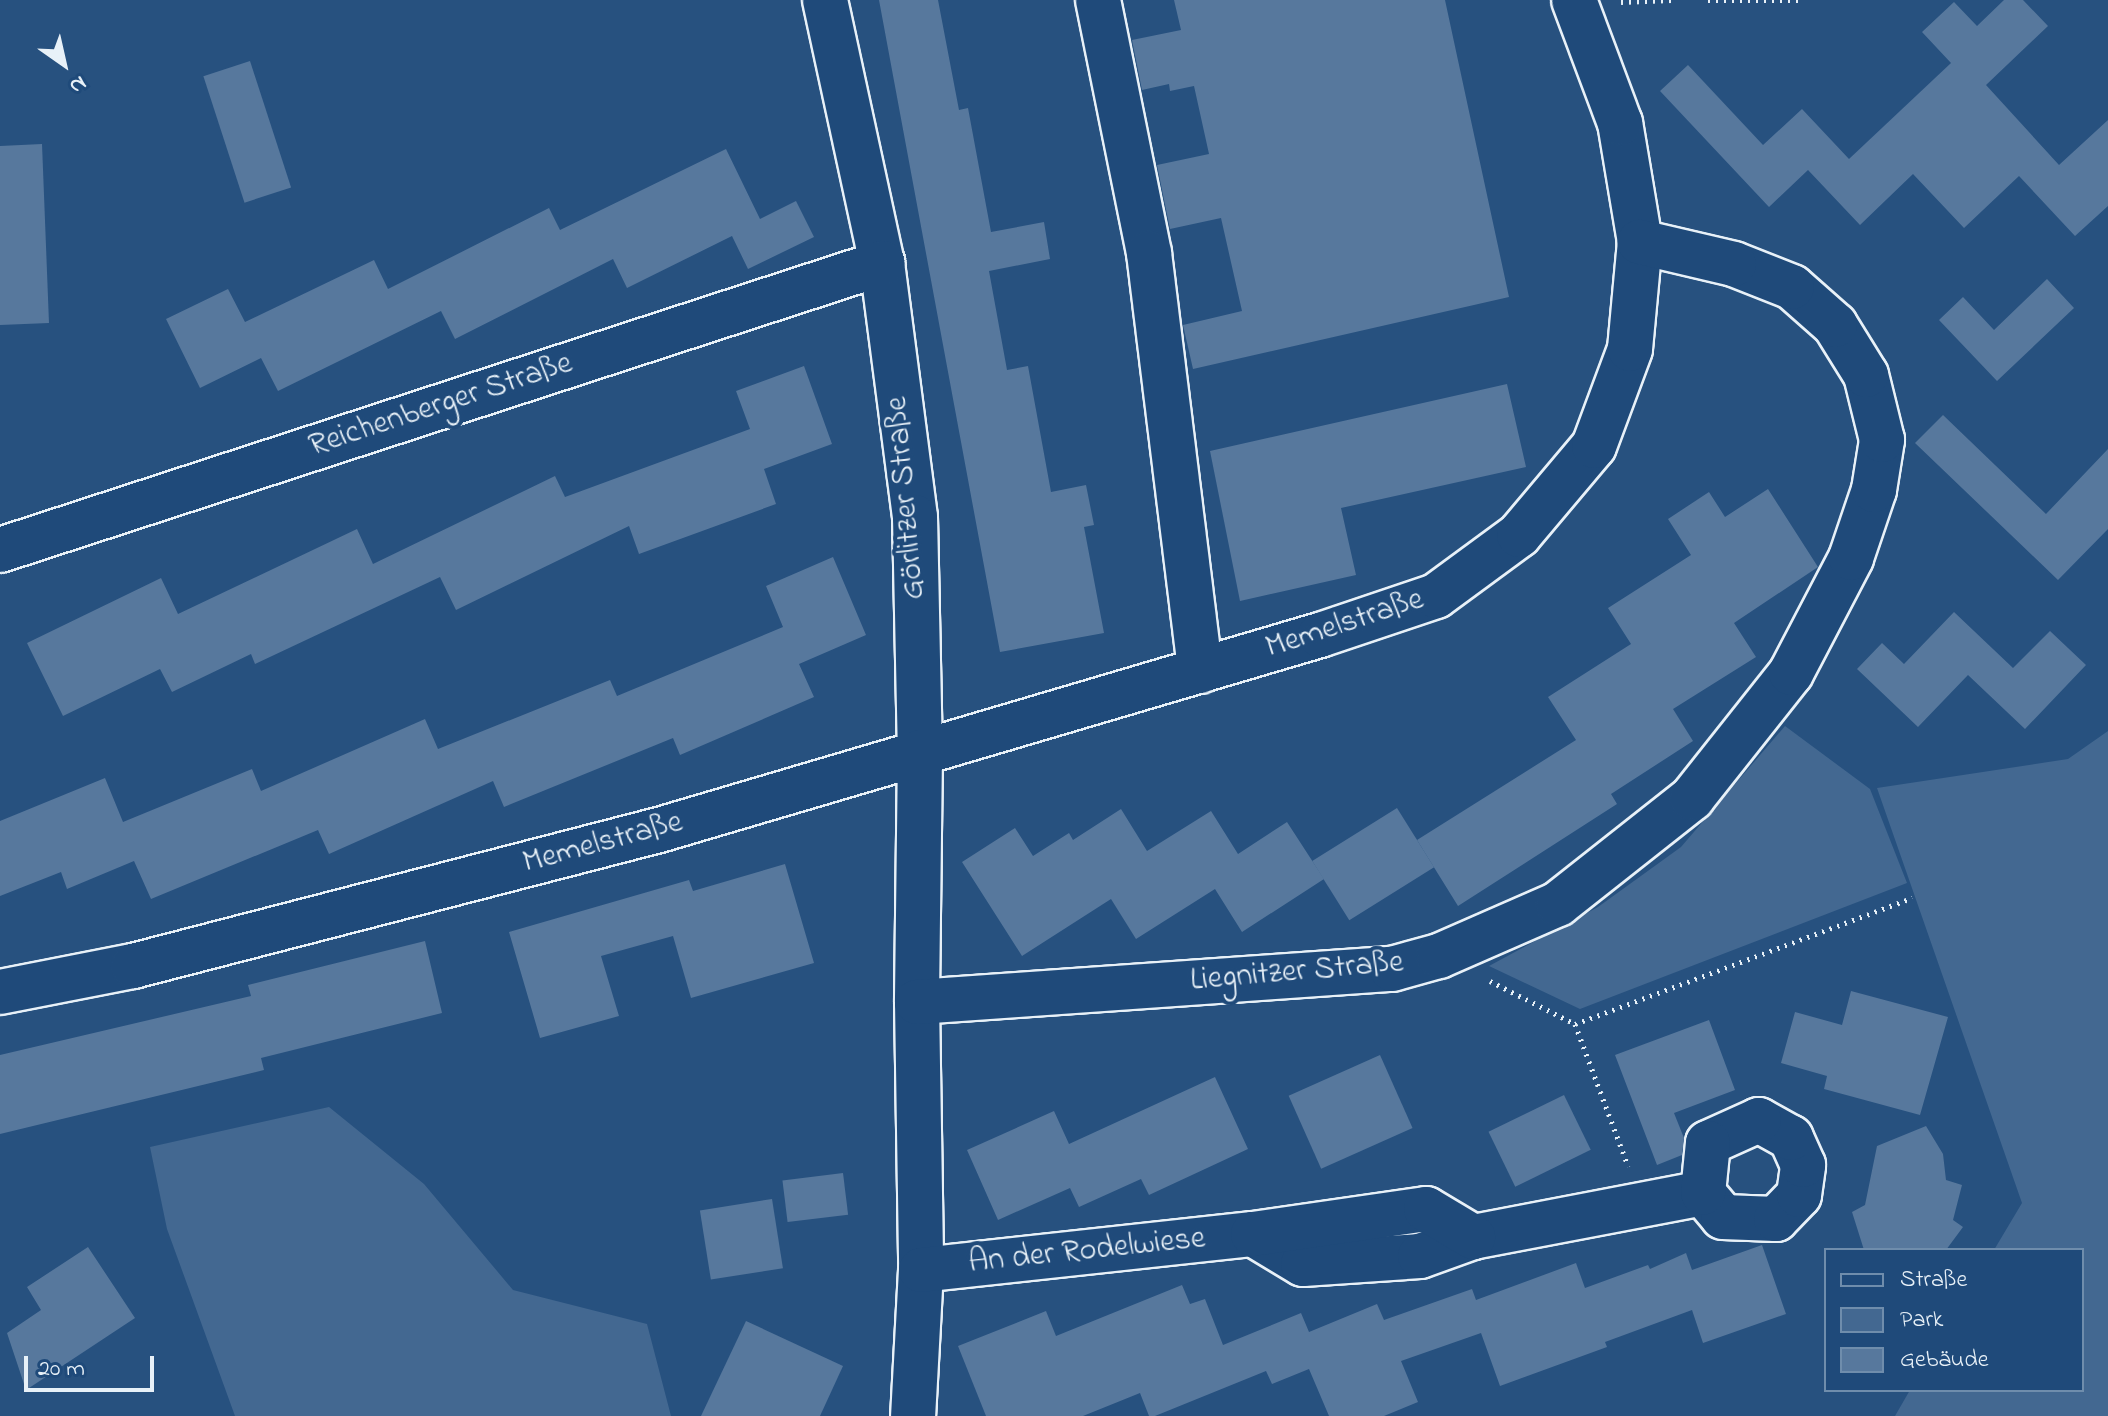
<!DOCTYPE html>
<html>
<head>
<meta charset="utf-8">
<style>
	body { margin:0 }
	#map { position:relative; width:2108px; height:1416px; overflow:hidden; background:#27517f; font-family:"Indie Flower",sans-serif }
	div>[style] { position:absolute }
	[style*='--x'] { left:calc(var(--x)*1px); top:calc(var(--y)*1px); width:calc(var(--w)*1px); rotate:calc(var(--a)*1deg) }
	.green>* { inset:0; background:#436891 }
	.building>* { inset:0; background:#57789d; transform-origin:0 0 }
	.path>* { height:5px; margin-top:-2.5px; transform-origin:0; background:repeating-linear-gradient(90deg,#e8f1f8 0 2px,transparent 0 8px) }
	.roads { filter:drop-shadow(2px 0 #e8f1f8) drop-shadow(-2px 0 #e8f1f8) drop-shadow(0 2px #e8f1f8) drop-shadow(0 -2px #e8f1f8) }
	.minor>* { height:44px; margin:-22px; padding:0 22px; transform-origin:22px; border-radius:22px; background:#1f4a7a }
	span { translate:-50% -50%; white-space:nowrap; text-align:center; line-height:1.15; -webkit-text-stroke:8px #1f4a7a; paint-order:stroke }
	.street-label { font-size:32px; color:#e8f1f8 }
	.legend { position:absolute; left:1824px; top:1248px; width:260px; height:144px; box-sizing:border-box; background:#1f4a7a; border:2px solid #6f8dac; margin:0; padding:10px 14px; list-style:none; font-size:24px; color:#e8f1f8 }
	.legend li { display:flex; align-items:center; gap:16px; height:40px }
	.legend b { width:40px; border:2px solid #6f8dac }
	.north { position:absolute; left:24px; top:24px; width:80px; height:80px; -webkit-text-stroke:6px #1f4a7a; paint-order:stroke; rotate:146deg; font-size:22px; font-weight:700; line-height:32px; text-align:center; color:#e8f1f8 }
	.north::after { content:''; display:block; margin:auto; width:28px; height:36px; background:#e8f1f8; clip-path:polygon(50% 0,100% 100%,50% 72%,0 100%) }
	.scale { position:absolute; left:24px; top:1356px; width:130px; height:36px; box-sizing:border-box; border:4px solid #e8f1f8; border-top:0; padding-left:10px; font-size:24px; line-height:28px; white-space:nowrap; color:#e8f1f8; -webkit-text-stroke:6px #1f4a7a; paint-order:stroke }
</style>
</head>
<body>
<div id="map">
	<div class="green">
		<div style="clip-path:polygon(1785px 726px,1870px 789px,1907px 883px,1580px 1009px,1489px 966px,1598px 907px,1681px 847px)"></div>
		<div style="clip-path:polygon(2108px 731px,2108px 1416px,1895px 1416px,1910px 1390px,2082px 1390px,2082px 1250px,1994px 1250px,2022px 1203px,1877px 788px,2068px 759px)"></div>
		<div style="clip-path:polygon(329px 1107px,424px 1184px,513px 1290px,647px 1324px,671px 1416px,235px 1416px,167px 1229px,150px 1147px)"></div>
	</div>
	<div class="building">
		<div style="clip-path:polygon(879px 0,938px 0,959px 110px,968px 108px,991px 232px,1044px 222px,1050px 259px,989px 271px,1007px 370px,1028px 366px,1051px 492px,1086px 485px,1094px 525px,1084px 527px,1104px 633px,1000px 652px)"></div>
		<div style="clip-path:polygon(1174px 0,1445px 0,1509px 297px,1193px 369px,1183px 325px,1242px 311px,1221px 218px,1170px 229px,1157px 165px,1209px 154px,1194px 86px,1170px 91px,1169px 84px,1142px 90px,1132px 40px,1181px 30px)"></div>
		<div style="clip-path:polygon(2004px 0,2023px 0,2048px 26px,1986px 85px,2059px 165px,2108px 120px,2108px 206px,2075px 236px,2019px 176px,1964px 228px,1913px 174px,1860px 225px,1808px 170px,1769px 207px,1660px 91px,1688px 65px,1763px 145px,1802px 109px,1849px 159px,1951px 63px,1922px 32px,1954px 2px,1977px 26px)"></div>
		<div style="left:250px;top:61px;width:133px;height:49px;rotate:72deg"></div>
		<div style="clip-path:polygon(42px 144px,49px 323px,0 325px,0 146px)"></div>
		<div style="clip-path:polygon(726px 149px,760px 219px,796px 201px,814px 237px,748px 269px,732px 236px,627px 288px,613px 259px,455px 339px,441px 311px,278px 391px,261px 358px,200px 388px,166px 319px,228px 289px,245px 322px,374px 260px,388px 289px,549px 208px,560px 230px)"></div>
		<div style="clip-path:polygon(2047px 279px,2074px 308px,1997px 381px,1939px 320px,1963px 297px,1994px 330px)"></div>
		<div style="clip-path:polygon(804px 366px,832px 444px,764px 469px,776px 504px,639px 554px,629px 526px,456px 610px,440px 577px,255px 664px,251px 654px,172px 692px,160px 669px,63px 716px,27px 643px,161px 578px,178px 614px,357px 529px,373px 564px,555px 476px,565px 497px,750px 429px,736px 391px)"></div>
		<div style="clip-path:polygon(1507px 384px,1526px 467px,1341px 508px,1356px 575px,1240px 601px,1210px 451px)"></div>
		<div style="clip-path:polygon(1943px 415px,2046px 514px,2108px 449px,2108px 529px,2058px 580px,1915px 443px)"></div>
		<div style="clip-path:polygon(1768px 489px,1818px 567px,1734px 623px,1756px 657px,1673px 709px,1693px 741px,1611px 794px,1617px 804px,1458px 906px,1417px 840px,1576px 740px,1548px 697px,1631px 644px,1608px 608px,1691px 555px,1668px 519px,1709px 492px,1725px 517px)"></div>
		<div style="clip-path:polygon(833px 557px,866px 635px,799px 664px,814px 697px,680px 755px,673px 738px,504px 807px,493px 781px,329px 854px,318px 830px,151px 899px,134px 861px,67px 889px,61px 872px,0 896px,0 821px,105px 778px,123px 822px,252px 769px,261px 791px,425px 719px,438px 749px,610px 680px,617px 696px,783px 627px,766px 586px)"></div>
		<div style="clip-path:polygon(1954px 612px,2013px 668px,2050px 631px,2086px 665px,2025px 729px,1968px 675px,1918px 727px,1857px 669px,1882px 643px,1904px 664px)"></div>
		<div style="left:1397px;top:808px;width:70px;height:100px;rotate:58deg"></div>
		<div style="clip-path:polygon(1121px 809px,1147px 851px,1211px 811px,1238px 854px,1287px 822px,1324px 879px,1242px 932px,1215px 889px,1136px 939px,1111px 899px,1022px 956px,962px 862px,1015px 828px,1033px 856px,1069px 833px,1073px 840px)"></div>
		<div style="clip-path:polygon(785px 864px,814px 963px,691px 998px,673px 936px,601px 956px,619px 1016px,540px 1038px,509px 932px,689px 880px,693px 891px)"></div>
		<div style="clip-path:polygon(425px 941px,442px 1013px,261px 1058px,264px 1070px,0 1134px,0 1055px,251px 996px,248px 985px)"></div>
		<div style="clip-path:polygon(1851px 991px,1948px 1017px,1920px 1115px,1824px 1089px,1827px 1076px,1781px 1063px,1795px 1012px,1842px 1025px)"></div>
		<div style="clip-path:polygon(1709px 1020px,1735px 1090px,1674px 1113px,1684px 1138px,1682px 1155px,1657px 1165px,1615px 1055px)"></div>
		<div style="left:1380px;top:1055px;width:80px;height:100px;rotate:66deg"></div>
		<div style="clip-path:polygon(1215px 1077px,1248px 1149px,1149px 1195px,1141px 1179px,1079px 1207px,1070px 1188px,998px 1220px,967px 1150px,1054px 1111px,1069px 1144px)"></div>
		<div style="left:1564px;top:1095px;width:61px;height:84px;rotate:64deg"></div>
		<div style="clip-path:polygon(1926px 1126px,1943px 1154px,1946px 1180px,1962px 1185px,1953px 1220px,1963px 1227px,1946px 1250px,1864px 1250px,1852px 1212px,1865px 1205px,1877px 1146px)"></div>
		<div style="left:843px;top:1173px;width:42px;height:61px;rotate:83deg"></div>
		<div style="left:772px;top:1199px;width:70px;height:73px;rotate:81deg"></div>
		<div style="clip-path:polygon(1762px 1245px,1786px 1314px,1703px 1343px,1692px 1310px,1605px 1342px,1607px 1347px,1500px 1386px,1481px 1333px,1401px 1361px,1418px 1402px,1384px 1416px,1329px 1416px,1309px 1369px,1272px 1384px,1266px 1371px,1155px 1416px,1149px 1416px,1140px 1393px,1083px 1416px,986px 1416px,958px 1346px,1046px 1311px,1056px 1336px,1182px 1285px,1190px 1304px,1205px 1299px,1223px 1345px,1301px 1313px,1309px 1332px,1377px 1304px,1384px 1320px,1472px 1289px,1476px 1300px,1576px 1263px,1585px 1288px,1648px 1265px,1650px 1269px,1686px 1253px,1692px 1270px)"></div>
		<div style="clip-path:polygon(88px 1247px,135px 1318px,26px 1390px,7px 1333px,41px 1310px,27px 1287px)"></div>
		<div style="clip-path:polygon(746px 1321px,843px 1366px,820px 1416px,701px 1416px)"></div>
	</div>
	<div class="path">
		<div style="--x:1708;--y:0;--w:93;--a:0"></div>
		<div style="--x:1621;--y:2;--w:51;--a:-2.2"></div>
		<div style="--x:1490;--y:981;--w:95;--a:26.8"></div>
		<div style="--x:1575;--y:1024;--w:152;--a:69.5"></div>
		<div style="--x:1575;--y:1024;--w:360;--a:-20.5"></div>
	</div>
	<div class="roads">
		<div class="minor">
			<div style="--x:825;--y:0;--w:269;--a:77.8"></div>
			<div style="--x:882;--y:263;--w:256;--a:82.6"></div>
			<div style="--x:915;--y:517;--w:235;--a:88.8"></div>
			<div style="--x:920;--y:752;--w:250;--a:90.7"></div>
			<div style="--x:917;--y:1002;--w:268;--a:89.1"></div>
			<div style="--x:921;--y:1270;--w:146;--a:93.1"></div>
			<div style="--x:1098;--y:0;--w:258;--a:78.6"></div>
			<div style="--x:1149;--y:253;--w:421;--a:83"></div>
			<div style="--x:0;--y:550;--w:928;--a:-18.02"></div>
			<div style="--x:0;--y:992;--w:136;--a:-11.1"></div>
			<div style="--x:133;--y:966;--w:543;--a:-14.5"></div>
			<div style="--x:659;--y:830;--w:689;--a:-16.44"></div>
			<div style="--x:1320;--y:635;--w:122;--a:-18.6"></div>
			<div style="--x:1436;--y:596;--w:103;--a:-36.3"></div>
			<div style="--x:1519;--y:535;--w:116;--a:-49.9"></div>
			<div style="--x:1594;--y:446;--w:103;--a:-69.6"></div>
			<div style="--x:1630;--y:349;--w:107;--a:-84.7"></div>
			<div style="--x:1640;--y:242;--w:121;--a:-99.5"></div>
			<div style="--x:1620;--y:123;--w:131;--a:-110.5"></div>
			<div style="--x:917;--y:1002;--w:476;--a:-4"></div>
			<div style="--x:1392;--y:969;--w:49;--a:-15.5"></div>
			<div style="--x:1439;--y:956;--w:130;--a:-23.6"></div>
			<div style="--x:1558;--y:904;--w:171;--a:-38.3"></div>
			<div style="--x:1692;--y:798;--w:159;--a:-51.6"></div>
			<div style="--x:1791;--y:673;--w:130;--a:-62.4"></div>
			<div style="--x:1851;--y:558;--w:72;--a:-71.3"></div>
			<div style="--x:1874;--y:490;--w:51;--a:-80.9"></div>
			<div style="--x:1882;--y:440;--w:67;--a:-103.8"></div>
			<div style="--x:1866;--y:375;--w:59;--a:-121.8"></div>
			<div style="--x:1835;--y:325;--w:57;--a:-138.5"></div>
			<div style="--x:1792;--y:287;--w:62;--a:-158.4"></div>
			<div style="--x:1734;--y:264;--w:97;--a:-166.8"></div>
			<div style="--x:1253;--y:1234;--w:58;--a:31"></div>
			<div style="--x:1303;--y:1264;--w:117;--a:-3.9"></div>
			<div style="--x:1420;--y:1256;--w:56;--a:-19.7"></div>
			<div style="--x:1473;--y:1237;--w:234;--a:-10.8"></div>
			<div style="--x:1703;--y:1193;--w:31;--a:50"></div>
			<div style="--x:1723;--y:1217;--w:53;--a:2.2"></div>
			<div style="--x:1776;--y:1219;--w:33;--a:-46"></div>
			<div style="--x:1799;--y:1195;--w:30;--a:-82"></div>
			<div style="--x:1803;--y:1165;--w:30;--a:-114"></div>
			<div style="--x:1791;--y:1138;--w:37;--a:-151"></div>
			<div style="--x:1759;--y:1120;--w:56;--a:155.7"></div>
			<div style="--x:1708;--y:1143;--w:50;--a:95.7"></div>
			<div style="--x:921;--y:1270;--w:334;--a:-6.2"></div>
			<div style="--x:1253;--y:1234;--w:175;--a:-8.2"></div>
			<div style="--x:1426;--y:1209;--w:55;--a:30.8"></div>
		</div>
	</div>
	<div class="street-label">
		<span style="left:441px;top:406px;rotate:-18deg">Reichenberger Straße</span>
		<span style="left:907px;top:498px;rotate:-95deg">Görlitzer Straße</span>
		<span style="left:1345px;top:625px;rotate:-18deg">Memelstraße</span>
		<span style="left:603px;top:844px;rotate:-15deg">Memelstraße</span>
		<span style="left:1297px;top:973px;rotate:-5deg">Liegnitzer Straße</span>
		<span style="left:1087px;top:1252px;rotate:-6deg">An der Rodelwiese</span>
	</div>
	<ul class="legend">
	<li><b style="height:10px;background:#1f4a7a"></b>Straße</li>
	<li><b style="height:22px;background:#436891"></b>Park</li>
	<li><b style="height:22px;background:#57789d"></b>Gebäude</li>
	</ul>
	<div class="north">N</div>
	<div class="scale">20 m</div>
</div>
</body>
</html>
